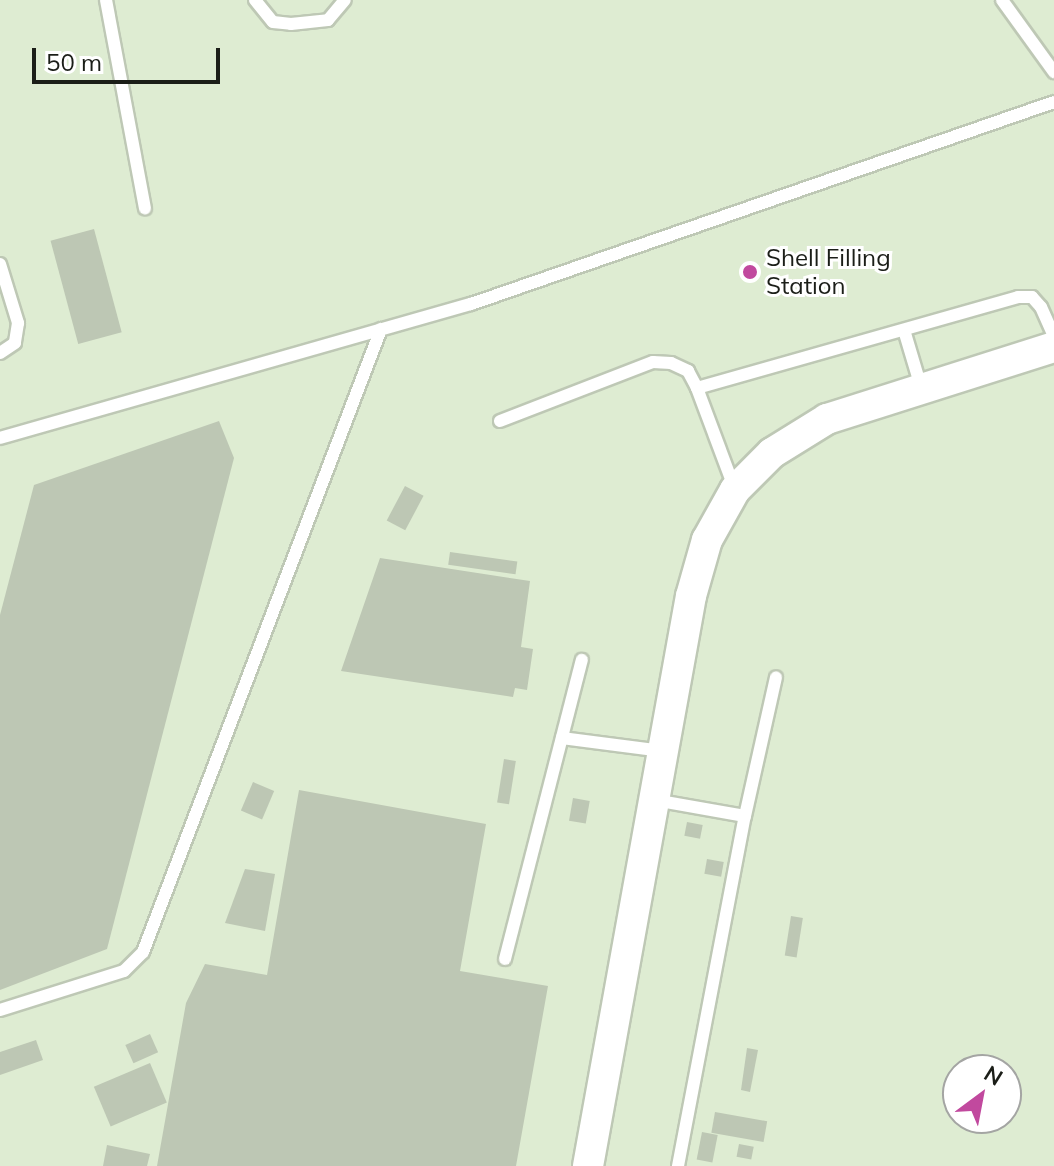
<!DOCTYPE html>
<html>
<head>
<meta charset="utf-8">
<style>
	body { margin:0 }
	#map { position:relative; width:1054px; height:1166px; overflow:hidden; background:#ecf7e3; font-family:Mulish,sans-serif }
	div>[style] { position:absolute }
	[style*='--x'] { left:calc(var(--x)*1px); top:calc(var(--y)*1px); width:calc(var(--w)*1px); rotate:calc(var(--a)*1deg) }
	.built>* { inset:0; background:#deecd2 }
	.building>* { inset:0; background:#bdc7b4; transform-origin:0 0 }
	.roads { filter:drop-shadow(2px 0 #bec8b5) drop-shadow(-2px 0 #bec8b5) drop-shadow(0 2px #bec8b5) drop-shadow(0 -2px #bec8b5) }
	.service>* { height:12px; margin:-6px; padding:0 6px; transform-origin:6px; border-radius:6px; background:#fff }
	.tertiary>* { height:30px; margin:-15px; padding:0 15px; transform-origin:15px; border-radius:15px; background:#fff }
	.dots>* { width:22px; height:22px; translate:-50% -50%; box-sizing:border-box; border:4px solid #fff; border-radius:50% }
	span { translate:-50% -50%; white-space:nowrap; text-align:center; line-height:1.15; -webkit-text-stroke:6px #fff; paint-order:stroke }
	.poi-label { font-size:24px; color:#1b1e18 }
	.left { translate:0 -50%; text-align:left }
	.north { position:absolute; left:942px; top:1054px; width:80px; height:80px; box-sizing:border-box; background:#fff; border:2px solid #a4a5a3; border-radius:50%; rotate:32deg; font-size:22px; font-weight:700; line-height:32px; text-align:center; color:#1b1e18 }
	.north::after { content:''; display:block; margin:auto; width:28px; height:36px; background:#c1499e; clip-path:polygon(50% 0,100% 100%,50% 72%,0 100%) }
	.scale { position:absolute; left:32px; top:48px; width:188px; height:36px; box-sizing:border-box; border:4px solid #1b1e18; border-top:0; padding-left:10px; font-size:24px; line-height:28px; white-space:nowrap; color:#1b1e18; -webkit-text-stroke:6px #fff; paint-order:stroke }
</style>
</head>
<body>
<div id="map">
	<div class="built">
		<div style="clip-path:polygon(evenodd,0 0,1054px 0,1054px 1166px,0 1166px,0 0,958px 1070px,1006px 1070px,1006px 1118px,958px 1118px,958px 1070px)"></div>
	</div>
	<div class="building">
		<div style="left:94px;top:229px;width:107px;height:45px;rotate:75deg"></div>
		<div style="clip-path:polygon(219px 421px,234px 458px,107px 949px,0 990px,0 615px,34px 485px)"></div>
		<div style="left:405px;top:486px;width:21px;height:39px;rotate:28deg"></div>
		<div style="left:450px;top:552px;width:68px;height:13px;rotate:8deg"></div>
		<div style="clip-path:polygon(380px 558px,530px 581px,521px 647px,533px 649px,527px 690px,515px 688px,513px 697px,341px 671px)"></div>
		<div style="left:504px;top:759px;width:12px;height:44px;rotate:9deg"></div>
		<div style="left:253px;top:782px;width:23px;height:31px;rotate:23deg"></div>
		<div style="clip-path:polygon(299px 790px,486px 824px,460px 971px,548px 986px,516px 1166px,157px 1166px,186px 1003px,205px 964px,267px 975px)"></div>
		<div style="left:573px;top:798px;width:17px;height:23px;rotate:10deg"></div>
		<div style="left:687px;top:822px;width:16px;height:14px;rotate:11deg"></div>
		<div style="left:707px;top:859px;width:17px;height:15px;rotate:10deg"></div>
		<div style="clip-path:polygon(245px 869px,275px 874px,265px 931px,225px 923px)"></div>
		<div style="left:791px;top:916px;width:12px;height:40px;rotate:9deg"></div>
		<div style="left:150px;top:1034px;width:20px;height:27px;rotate:66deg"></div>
		<div style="clip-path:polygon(36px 1040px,43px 1060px,0 1075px,0 1052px)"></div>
		<div style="clip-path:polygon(747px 1048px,758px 1050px,750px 1092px,741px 1090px)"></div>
		<div style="left:150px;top:1063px;width:43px;height:61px;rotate:67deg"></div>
		<div style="left:715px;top:1112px;width:53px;height:21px;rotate:10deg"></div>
		<div style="left:702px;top:1132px;width:16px;height:28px;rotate:11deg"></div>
		<div style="left:739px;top:1144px;width:15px;height:13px;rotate:11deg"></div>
		<div style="clip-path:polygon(107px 1145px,150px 1154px,147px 1166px,103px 1166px)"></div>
	</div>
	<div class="roads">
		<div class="service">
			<div style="--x:106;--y:0;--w:212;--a:79.4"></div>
			<div style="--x:255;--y:0;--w:28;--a:51"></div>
			<div style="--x:273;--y:22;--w:18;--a:6"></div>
			<div style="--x:291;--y:24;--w:37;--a:-6"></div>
			<div style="--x:328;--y:20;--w:26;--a:-50"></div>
			<div style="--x:1002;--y:0;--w:89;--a:54.2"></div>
			<div style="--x:0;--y:264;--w:62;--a:73"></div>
			<div style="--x:18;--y:323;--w:20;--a:99"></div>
			<div style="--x:15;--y:343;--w:18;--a:146"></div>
			<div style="--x:904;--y:330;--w:59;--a:73.4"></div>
			<div style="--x:697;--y:388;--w:334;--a:-15.8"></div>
			<div style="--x:1018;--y:297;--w:14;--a:0"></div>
			<div style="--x:1032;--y:297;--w:13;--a:48"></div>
			<div style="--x:1041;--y:307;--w:32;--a:66"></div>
			<div style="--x:500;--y:421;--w:164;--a:-21.1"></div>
			<div style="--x:653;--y:362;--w:18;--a:3"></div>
			<div style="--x:671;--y:363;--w:19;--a:25"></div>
			<div style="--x:688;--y:371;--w:19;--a:62"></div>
			<div style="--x:697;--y:388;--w:106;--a:69.5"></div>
			<div style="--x:0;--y:438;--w:490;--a:-15.9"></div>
			<div style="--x:471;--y:304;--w:617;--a:-19.11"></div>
			<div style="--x:562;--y:738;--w:101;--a:7.4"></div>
			<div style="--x:654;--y:800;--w:92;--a:10"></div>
			<div style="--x:745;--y:816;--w:142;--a:-77.4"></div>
			<div style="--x:505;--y:959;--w:309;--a:-75.6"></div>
			<div style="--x:0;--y:1010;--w:130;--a:-17.5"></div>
			<div style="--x:124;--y:971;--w:27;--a:-45"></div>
			<div style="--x:143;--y:952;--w:667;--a:-69.09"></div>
			<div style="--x:678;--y:1166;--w:356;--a:-79.2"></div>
		</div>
		<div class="tertiary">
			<div style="--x:588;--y:1166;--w:579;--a:-79.76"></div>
			<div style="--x:691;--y:596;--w:58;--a:-74.1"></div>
			<div style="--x:707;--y:540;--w:57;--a:-60.8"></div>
			<div style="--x:735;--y:490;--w:52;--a:-45"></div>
			<div style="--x:772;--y:453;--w:65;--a:-31.7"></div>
			<div style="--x:827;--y:419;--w:238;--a:-17.6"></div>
		</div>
	</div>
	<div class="dots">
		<div style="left:750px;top:272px;background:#c1499e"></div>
	</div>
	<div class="poi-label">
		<span class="left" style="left:766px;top:272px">Shell Filling<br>Station</span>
	</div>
	<div class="north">N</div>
	<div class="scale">50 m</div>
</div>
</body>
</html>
